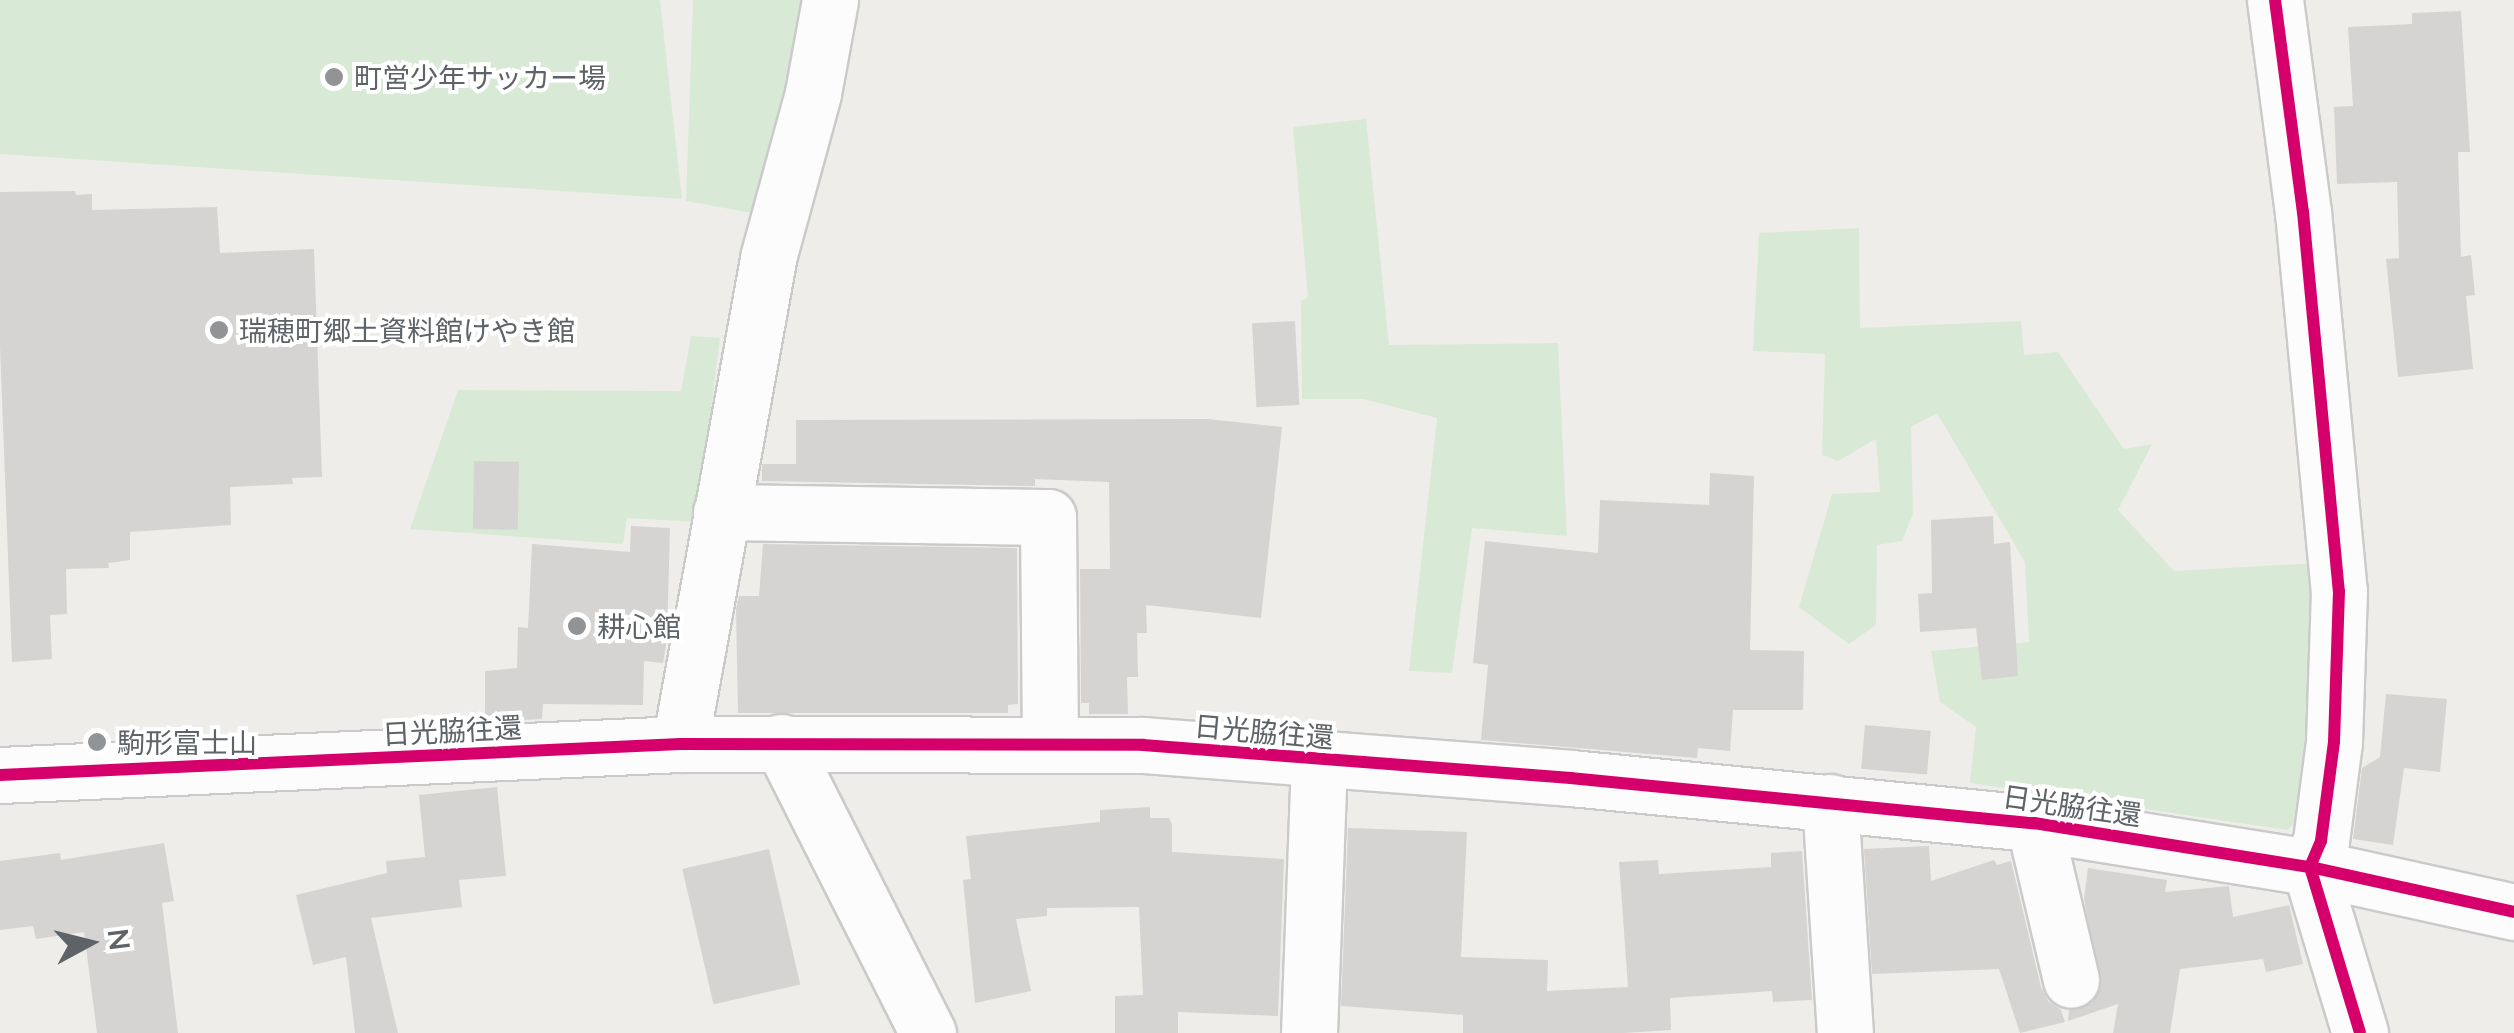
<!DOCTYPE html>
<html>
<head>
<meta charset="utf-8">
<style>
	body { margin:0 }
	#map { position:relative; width:2514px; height:1033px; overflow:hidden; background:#efede9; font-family:Lato,"Noto Sans JP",sans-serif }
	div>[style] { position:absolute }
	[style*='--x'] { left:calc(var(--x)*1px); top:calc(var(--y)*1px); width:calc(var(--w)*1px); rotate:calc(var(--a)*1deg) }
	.green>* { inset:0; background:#d8ead5 }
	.building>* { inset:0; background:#d5d4d2; transform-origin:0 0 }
	.roads { filter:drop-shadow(2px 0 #cacaca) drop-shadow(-2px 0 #cacaca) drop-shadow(0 2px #cacaca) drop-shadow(0 -2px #cacaca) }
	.minor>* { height:55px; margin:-27.5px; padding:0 27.5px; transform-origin:27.5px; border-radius:27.5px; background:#fdfcfc }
	.cycleway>* { height:12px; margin:-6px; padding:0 6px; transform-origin:6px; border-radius:6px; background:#d6006c }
	.dots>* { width:28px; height:28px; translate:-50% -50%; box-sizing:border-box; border:5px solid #fff; border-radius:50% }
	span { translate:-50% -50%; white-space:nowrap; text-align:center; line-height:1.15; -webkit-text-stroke:8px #fff; paint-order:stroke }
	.poi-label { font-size:28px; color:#5e6367 }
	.left { translate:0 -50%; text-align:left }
	.street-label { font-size:28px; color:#5e6367 }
	.north { position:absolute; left:40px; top:893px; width:100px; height:100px; -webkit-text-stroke:8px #fff; paint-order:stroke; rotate:83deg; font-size:28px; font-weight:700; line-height:40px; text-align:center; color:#5e6367 }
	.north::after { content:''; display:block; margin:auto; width:35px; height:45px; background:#5e6367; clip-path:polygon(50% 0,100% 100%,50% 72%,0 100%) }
</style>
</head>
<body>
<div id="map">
	<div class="green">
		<div style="clip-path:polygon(0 0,660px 0,682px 199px,0 154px)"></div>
		<div style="clip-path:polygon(693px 0,802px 0,804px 29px,752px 213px,686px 201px)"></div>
		<div style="clip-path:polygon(1366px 119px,1389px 345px,1558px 343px,1567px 536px,1472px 528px,1452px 673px,1409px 671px,1437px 418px,1363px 399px,1302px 399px,1301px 301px,1308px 297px,1293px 127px)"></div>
		<div style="clip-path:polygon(1859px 228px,1860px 328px,2021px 321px,2024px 355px,2058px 352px,2124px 449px,2152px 444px,2118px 510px,2174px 571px,2317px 563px,2311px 811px,2287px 830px,1970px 783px,1976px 727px,1940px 702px,1931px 651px,2029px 642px,2025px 562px,1937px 413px,1911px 427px,1913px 514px,1902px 541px,1877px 545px,1876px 625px,1849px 644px,1799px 607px,1832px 494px,1880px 492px,1876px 439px,1838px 461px,1822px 455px,1825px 354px,1753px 351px,1759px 233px)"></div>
		<div style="clip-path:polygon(691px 336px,720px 338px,697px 522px,627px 518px,623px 544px,410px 529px,458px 390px,681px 391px)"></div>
	</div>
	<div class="building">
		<div style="clip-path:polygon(2461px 11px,2470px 152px,2458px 152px,2461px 257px,2471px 255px,2475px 295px,2466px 296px,2473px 369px,2398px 377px,2386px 259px,2399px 258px,2397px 182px,2337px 184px,2334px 107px,2353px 106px,2348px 27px,2412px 24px,2412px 13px)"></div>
		<div style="clip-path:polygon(75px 191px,76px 195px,92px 194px,92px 210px,217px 207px,220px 253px,314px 249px,322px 477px,292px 478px,293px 484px,230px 487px,231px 525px,130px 532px,130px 560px,108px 563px,109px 568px,66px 569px,67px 614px,50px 615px,52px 659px,12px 662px,0 346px,0 192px)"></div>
		<div style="left:1295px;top:321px;width:84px;height:43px;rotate:87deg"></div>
		<div style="clip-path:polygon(1208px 419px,1282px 427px,1261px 618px,1146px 605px,1147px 633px,1137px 633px,1138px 677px,1127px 677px,1128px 714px,1089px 714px,1089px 703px,1081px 703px,1080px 569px,1110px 569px,1109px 482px,1035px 479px,1035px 486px,762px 481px,762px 464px,796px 464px,796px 420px)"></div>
		<div style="left:474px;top:461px;width:45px;height:68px;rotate:1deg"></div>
		<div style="clip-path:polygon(1710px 473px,1754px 476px,1750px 650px,1804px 651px,1803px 710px,1733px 710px,1730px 751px,1698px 748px,1697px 758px,1481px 740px,1488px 665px,1473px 663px,1485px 541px,1598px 553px,1600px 500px,1709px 505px)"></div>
		<div style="clip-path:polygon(1993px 516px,1994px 544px,2010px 542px,2018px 676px,1982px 680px,1976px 628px,1920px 632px,1918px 594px,1932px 593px,1931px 520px)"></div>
		<div style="clip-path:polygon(631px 526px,670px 528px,667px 639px,663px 663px,644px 661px,643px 705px,543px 704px,542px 719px,485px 722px,485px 671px,517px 668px,518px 627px,528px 628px,532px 544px,630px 552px)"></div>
		<div style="clip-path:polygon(763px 544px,1017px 548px,1018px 704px,1008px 705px,1008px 713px,738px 713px,736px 609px,739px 596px,759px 596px)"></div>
		<div style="clip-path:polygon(2386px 694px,2447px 699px,2440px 772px,2404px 768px,2393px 845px,2353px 839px,2362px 768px,2380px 757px)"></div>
		<div style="left:1865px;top:725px;width:66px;height:44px;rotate:5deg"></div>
		<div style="clip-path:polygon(497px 787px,506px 876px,459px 880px,462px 907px,371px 918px,398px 1033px,355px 1033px,346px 957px,313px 965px,296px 895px,387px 873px,386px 861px,425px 857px,419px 795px)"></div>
		<div style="clip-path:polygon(1150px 807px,1150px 818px,1169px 818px,1172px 824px,1172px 852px,1284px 859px,1278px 1016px,1178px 1012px,1178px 1033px,1115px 1033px,1115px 996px,1143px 995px,1139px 907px,1047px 908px,1047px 916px,1016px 919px,1031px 991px,975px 1003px,963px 880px,971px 879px,966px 836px,1100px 822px,1100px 810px)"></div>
		<div style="clip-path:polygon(1348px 828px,1467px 832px,1461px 957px,1548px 960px,1547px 991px,1628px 987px,1619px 862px,1658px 860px,1659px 874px,1771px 867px,1771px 853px,1802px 851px,1812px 1000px,1773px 1002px,1772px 991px,1670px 998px,1671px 1030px,1624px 1033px,1463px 1033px,1463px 1015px,1341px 1006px)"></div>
		<div style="clip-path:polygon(164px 843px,174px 901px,162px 903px,178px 1033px,97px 1033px,84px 932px,36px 939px,33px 926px,0 930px,0 861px,60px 853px,61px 860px)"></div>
		<div style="clip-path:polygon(1929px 846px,1931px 881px,1994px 860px,1997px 865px,2011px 861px,2041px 987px,2048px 1001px,2061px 1010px,2065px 1022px,2020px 1033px,1999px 969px,1872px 974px,1864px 849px)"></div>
		<div style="left:769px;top:849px;width:139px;height:89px;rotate:77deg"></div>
		<div style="clip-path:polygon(2088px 868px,2167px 880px,2165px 892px,2229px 886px,2233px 917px,2289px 905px,2303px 964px,2266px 972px,2263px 959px,2180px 969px,2170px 1033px,2113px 1033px,2118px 1004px,2068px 1021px,2069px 1010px,2092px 1003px,2101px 988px,2084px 899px)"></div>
	</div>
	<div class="roads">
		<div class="minor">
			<div style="--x:2275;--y:0;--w:214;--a:82.5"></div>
			<div style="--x:2303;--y:212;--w:381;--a:84.6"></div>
			<div style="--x:2339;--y:591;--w:151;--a:91.9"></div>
			<div style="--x:2334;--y:742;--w:100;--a:97.5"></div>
			<div style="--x:2321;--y:841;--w:28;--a:113"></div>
			<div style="--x:2310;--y:867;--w:173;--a:73.2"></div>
			<div style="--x:721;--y:512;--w:327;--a:0.9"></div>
			<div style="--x:1048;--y:517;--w:226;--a:89.5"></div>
			<div style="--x:781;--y:742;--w:326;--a:63.2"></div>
			<div style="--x:680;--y:744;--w:494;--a:-79.7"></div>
			<div style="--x:768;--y:258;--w:171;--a:-74.7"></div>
			<div style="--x:813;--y:93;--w:95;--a:-79.6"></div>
			<div style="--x:0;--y:775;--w:681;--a:-2.61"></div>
			<div style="--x:680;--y:744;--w:463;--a:0.1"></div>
			<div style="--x:1143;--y:745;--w:429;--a:4.4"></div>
			<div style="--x:1571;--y:778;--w:465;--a:5.6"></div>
			<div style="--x:2034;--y:823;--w:279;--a:9.1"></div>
			<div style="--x:2310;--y:867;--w:209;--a:12.4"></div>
			<div style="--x:1830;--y:802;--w:231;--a:86.3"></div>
			<div style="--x:2034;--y:823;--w:161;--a:76.7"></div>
			<div style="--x:1309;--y:1033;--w:272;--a:-87.9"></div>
		</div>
	</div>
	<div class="cycleway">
		<div style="--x:2275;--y:0;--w:214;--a:82.5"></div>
		<div style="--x:2303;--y:212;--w:381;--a:84.6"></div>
		<div style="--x:2339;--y:591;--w:151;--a:91.9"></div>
		<div style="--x:2334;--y:742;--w:100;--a:97.5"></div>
		<div style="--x:2321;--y:841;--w:28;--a:113"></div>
		<div style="--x:2310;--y:867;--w:173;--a:73.2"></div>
		<div style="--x:0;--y:775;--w:681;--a:-2.61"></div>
		<div style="--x:680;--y:744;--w:463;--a:0.1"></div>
		<div style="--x:1143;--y:745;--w:429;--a:4.4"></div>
		<div style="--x:1571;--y:778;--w:465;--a:5.6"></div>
		<div style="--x:2034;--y:823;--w:279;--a:9.1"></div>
		<div style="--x:2310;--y:867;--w:209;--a:12.4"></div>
	</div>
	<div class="dots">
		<div style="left:334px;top:77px;background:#919394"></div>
		<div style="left:219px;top:330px;background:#919394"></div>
		<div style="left:577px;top:626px;background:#919394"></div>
		<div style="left:97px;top:742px;background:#919394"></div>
	</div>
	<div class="poi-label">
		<span class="left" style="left:354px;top:77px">町営少年サッカー場</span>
		<span class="left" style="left:239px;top:330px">瑞穂町郷土資料館けやき館</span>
		<span class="left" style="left:597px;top:626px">耕心館</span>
		<span class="left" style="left:117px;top:742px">駒形富士山</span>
	</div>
	<div class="street-label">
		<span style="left:452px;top:730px;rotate:-3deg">日光脇往還</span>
		<span style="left:1264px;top:731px;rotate:5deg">日光脇往還</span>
		<span style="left:2072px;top:805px;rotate:8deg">日光脇往還</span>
	</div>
	<div class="north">N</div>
</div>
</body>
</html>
